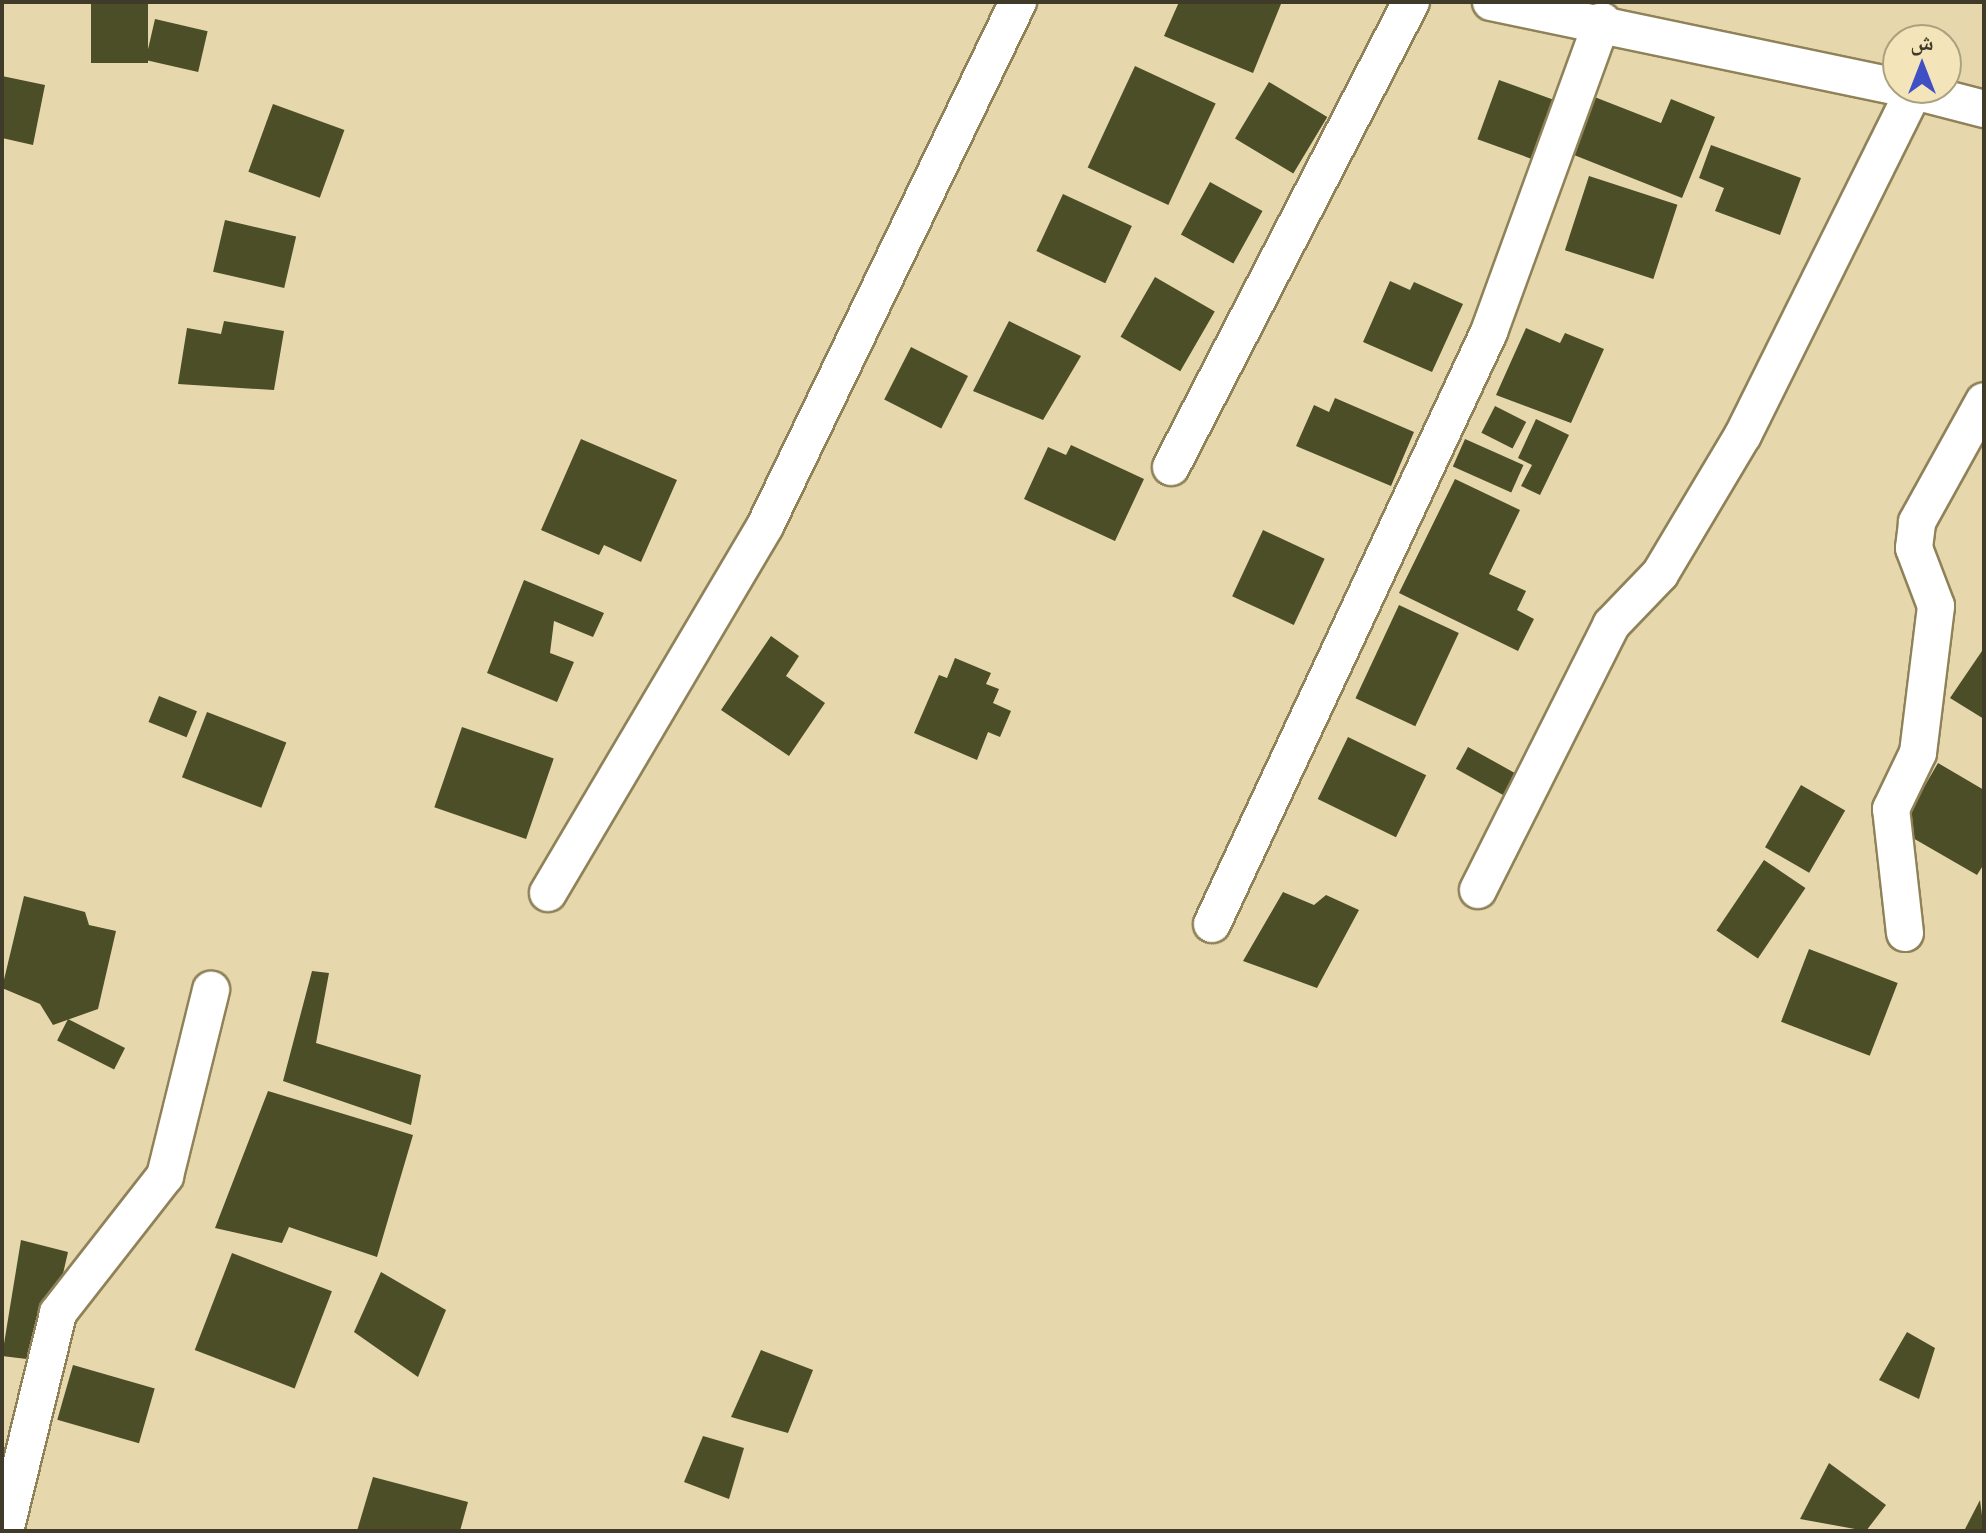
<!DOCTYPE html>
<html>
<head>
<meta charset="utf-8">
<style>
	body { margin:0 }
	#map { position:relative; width:1986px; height:1533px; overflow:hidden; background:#e6d8ac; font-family:Mulish,"Noto Naskh Arabic",sans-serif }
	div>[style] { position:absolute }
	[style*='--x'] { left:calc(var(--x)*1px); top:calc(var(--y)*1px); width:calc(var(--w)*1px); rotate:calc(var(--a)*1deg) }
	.building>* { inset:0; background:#4b4e27; transform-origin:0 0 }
	.roads { filter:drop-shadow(2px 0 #8f8259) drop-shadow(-2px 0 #8f8259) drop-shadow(0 2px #8f8259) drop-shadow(0 -2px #8f8259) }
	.street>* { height:36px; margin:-18px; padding:0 18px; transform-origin:18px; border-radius:18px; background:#fff }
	span { translate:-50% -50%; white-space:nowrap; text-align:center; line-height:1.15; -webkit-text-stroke:8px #f3e5b9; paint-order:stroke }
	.frame { position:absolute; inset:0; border:4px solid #403b29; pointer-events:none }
	.north { position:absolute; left:1882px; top:24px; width:80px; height:80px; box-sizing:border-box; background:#f3e5b9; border:2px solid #aba17f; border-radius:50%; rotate:0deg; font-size:22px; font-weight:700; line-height:32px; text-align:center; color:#403b29 }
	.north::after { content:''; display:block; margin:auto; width:28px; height:36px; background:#4050c4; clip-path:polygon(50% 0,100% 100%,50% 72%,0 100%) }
</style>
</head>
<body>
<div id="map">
	<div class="building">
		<div style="left:91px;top:2px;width:57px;height:61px"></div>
		<div style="clip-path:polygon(1179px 2px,1276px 2px,1281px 4px,1253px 73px,1164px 36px)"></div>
		<div style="left:155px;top:19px;width:54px;height:42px;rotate:13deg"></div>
		<div style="left:1135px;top:66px;width:89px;height:112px;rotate:25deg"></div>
		<div style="clip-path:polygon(2px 76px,45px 85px,33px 145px,2px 138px)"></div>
		<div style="left:1499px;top:80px;width:66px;height:63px;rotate:20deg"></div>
		<div style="left:1269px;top:82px;width:68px;height:66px;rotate:31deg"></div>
		<div style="clip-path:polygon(1592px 96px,1661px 123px,1671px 99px,1715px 117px,1682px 198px,1569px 153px)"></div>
		<div style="left:273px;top:104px;width:76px;height:72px;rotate:20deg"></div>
		<div style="clip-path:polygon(1711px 145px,1801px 178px,1780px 235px,1715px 211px,1724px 188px,1699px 178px)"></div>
		<div style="left:1589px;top:176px;width:93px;height:78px;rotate:18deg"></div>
		<div style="left:1210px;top:182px;width:60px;height:60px;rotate:29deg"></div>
		<div style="left:1063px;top:194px;width:76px;height:63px;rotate:25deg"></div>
		<div style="left:225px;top:220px;width:73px;height:53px;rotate:13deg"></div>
		<div style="left:1155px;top:277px;width:69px;height:69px;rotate:30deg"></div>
		<div style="clip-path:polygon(1390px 281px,1410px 290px,1414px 282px,1463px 304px,1432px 372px,1363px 342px)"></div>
		<div style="clip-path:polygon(224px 321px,284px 331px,274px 390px,178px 384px,187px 328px,221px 334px)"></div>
		<div style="clip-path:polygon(1009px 321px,1081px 356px,1043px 420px,973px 391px)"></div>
		<div style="clip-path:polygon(1526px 328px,1560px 343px,1565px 333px,1604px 349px,1571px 423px,1496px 395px)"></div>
		<div style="left:911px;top:347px;width:64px;height:59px;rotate:27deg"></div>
		<div style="clip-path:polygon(1335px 398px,1414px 432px,1391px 486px,1296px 446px,1314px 405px,1329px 412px)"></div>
		<div style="left:1495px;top:406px;width:35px;height:30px;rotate:27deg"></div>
		<div style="clip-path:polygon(1536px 419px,1569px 435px,1540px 495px,1521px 486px,1532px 465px,1518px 458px)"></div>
		<div style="clip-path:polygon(581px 439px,677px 480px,641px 562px,604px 545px,599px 555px,541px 530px)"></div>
		<div style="left:1465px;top:439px;width:64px;height:30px;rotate:24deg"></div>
		<div style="clip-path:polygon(1071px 445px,1144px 479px,1115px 541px,1024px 499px,1048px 447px,1066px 455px)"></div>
		<div style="clip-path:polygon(1455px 479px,1520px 510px,1489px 574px,1526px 591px,1517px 610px,1534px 619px,1518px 651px,1399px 593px)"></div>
		<div style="left:1263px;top:530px;width:68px;height:73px;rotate:25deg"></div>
		<div style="clip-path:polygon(524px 580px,604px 613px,593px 637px,554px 621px,550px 653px,574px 662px,557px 702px,487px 673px)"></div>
		<div style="left:1399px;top:605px;width:66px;height:103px;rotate:25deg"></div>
		<div style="clip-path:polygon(771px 636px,799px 656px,786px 676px,825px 703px,789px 756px,721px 710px)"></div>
		<div style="clip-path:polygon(1984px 648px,1984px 719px,1950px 698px)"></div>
		<div style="clip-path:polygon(955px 658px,991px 673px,986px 684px,999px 689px,993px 703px,1011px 711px,1000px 737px,988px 732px,977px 760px,914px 733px,939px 675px,947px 678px)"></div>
		<div style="left:159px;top:696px;width:41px;height:28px;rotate:22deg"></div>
		<div style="left:207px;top:712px;width:85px;height:70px;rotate:21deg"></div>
		<div style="left:462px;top:727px;width:97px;height:85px;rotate:19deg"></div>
		<div style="left:1348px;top:737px;width:87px;height:69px;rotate:26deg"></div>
		<div style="left:1468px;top:747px;width:56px;height:25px;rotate:29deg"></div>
		<div style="clip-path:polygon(1938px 763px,1984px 790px,1984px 864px,1977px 875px,1899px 830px)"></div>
		<div style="left:1801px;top:785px;width:51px;height:72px;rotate:30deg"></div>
		<div style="left:1764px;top:860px;width:50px;height:85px;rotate:34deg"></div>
		<div style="clip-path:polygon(1283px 892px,1314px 905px,1326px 895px,1359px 910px,1317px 988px,1243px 961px)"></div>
		<div style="clip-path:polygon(24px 896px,85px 912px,89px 925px,116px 931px,98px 1009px,53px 1025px,40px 1004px,2px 988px)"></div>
		<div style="left:1809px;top:949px;width:95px;height:78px;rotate:21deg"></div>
		<div style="clip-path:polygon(312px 971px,329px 973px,316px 1043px,421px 1075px,411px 1125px,283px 1081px)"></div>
		<div style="left:68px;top:1019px;width:64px;height:24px;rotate:27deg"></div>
		<div style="clip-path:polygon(268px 1091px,413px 1135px,377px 1257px,289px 1227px,282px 1243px,215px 1228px)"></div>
		<div style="clip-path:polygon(21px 1240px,68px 1252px,43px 1361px,2px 1356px)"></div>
		<div style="left:232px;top:1253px;width:107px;height:104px;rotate:21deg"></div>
		<div style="clip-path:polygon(381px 1272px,446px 1310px,418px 1377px,354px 1332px)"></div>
		<div style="clip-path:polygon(1907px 1332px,1935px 1348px,1919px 1399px,1879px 1380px)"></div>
		<div style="clip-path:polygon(761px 1350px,813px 1370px,788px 1433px,731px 1417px)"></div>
		<div style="left:73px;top:1365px;width:85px;height:57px;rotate:16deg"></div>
		<div style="clip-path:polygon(703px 1436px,744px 1448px,729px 1499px,684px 1482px)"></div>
		<div style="clip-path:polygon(1829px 1463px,1886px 1505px,1866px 1531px,1800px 1519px)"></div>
		<div style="clip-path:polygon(373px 1477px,468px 1502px,460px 1531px,357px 1531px)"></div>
		<div style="clip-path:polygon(1980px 1500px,1984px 1531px,1964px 1531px)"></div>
	</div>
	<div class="roads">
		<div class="street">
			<div style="--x:1491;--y:2;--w:416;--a:11.8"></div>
			<div style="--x:1903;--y:88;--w:84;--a:14.5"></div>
			<div style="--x:1171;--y:467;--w:523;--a:-62.7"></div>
			<div style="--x:1478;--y:890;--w:297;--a:-63.3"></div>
			<div style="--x:1611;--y:625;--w:71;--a:-46.1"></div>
			<div style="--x:1660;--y:574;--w:162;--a:-59.2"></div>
			<div style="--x:1743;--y:435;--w:385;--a:-63.6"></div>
			<div style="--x:548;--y:893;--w:426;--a:-59.4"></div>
			<div style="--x:765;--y:526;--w:582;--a:-64.23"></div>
			<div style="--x:1212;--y:924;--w:654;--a:-64.92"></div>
			<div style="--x:1489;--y:332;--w:331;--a:-70"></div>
			<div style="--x:1905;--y:933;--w:125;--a:-96.4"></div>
			<div style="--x:1891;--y:809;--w:62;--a:-64.3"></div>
			<div style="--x:1918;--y:753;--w:148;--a:-83"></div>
			<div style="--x:1936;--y:606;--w:62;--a:-110.8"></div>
			<div style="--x:1914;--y:548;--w:26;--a:-83"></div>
			<div style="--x:1917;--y:522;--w:138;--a:-61"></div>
			<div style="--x:5;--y:1531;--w:224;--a:-76.3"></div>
			<div style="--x:58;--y:1313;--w:174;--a:-52"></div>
			<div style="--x:165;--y:1176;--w:192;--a:-76.1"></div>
		</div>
	</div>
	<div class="frame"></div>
	<div class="north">ش</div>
</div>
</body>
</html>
